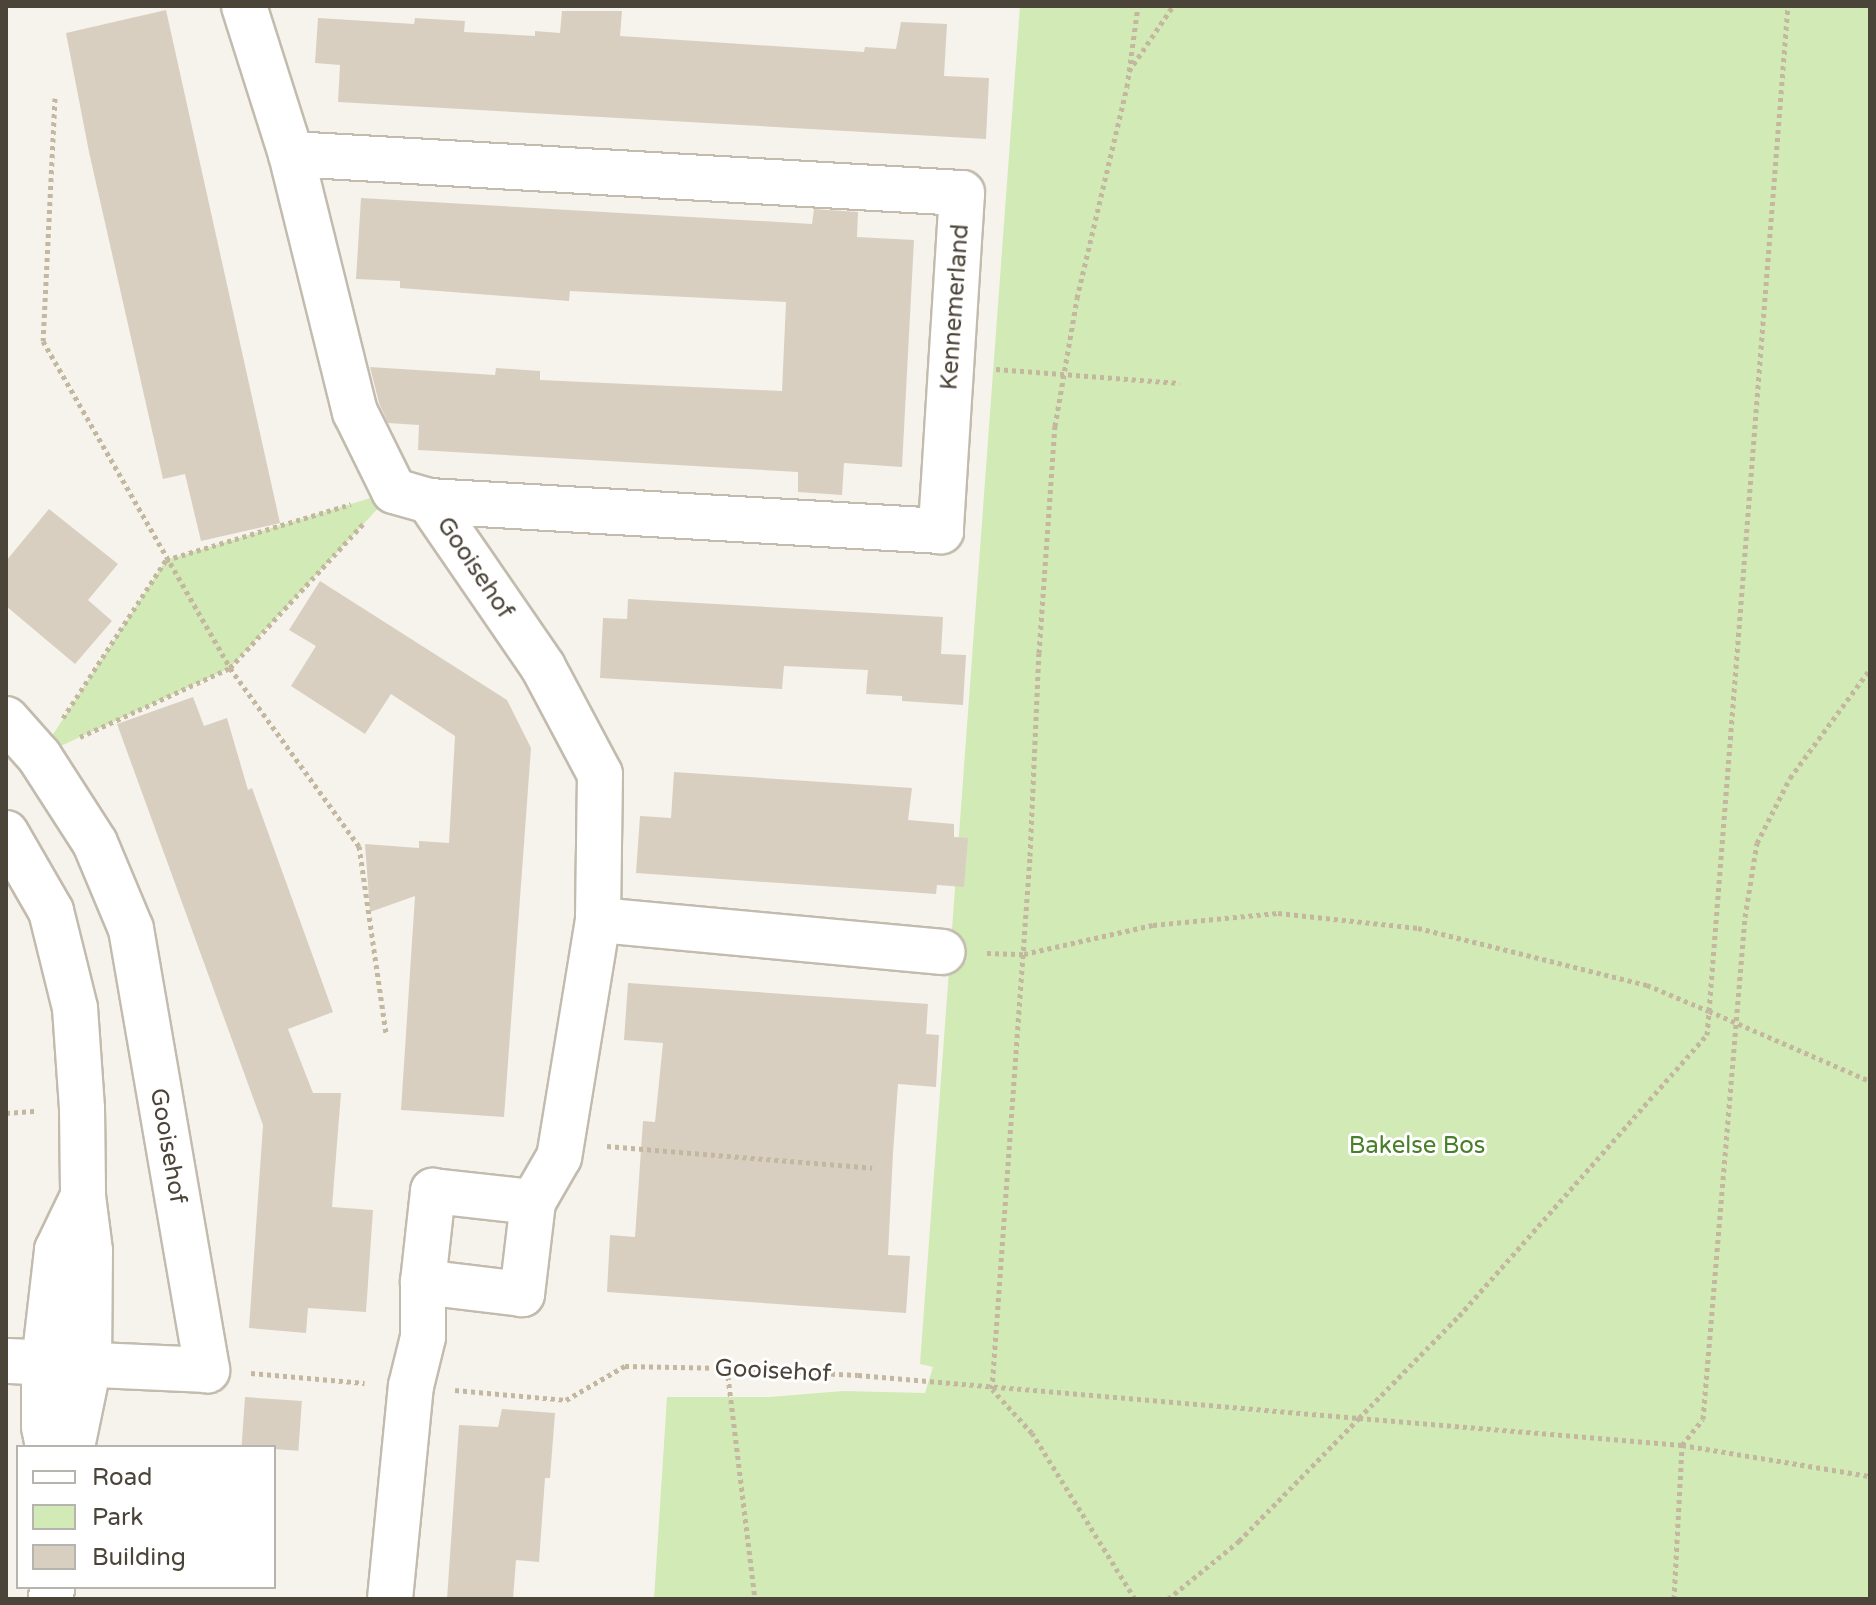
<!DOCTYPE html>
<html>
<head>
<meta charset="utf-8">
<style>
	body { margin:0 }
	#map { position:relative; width:1876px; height:1605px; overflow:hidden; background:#f6f3ec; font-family:"Varela Round",sans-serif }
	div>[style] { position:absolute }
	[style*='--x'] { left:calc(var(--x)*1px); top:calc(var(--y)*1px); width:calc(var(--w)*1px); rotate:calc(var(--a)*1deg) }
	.green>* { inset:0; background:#d2eab5 }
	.building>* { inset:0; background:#d8cfc1; transform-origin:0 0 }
	.path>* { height:5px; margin-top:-2.5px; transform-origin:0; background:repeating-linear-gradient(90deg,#c4b79f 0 4px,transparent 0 8px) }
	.roads { filter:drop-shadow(2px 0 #c2bbae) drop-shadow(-2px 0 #c2bbae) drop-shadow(0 2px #c2bbae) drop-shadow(0 -2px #c2bbae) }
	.minor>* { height:44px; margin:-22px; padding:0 22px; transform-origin:22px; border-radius:22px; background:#fff }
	span { translate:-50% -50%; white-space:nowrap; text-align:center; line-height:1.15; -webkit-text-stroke:6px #fff; paint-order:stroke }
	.street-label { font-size:24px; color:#4b4439 }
	.park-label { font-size:24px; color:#4a7f2a }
	.frame { position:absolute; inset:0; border:8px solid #4b4439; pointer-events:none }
	.legend { position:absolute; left:16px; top:1445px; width:260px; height:144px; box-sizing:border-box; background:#fff; border:2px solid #b7b4b0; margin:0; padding:10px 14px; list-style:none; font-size:24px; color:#4b4439 }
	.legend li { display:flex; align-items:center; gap:16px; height:40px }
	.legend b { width:40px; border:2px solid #b7b4b0 }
</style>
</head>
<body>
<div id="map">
	<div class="green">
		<div style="clip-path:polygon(1020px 6px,1870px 6px,1870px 1599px,654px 1599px,667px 1397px,770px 1397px,843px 1391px,925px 1393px,933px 1367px,920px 1364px)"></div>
		<div style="clip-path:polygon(394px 491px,230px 668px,39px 756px,166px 560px)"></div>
	</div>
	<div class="building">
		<div style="clip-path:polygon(166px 10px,280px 523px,201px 541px,185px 474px,163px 479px,89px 152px,66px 33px)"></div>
		<div style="clip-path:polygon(562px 11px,622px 11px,620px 36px,864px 52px,865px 47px,896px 49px,901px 22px,947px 24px,944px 76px,989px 78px,986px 139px,338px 102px,340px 65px,315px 63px,318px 18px,414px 24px,415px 18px,465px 21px,464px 32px,535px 36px,535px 31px,560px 33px)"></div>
		<div style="clip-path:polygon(361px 198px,812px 224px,814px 209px,858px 212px,857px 237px,914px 240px,902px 467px,844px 463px,842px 495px,798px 492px,798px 472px,418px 450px,419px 425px,388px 423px,379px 403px,370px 367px,495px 375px,496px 368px,540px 371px,540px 380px,782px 391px,786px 302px,570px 291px,569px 301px,400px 288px,400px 281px,356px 279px)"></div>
		<div style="clip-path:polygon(49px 509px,118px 564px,88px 600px,112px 621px,75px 664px,6px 606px,6px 561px)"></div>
		<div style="clip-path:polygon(320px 581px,507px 700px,531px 748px,504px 1117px,401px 1110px,415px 896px,370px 912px,365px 844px,419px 848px,419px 841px,449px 843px,455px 736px,391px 694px,365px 734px,291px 686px,316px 646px,289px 630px)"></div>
		<div style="clip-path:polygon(628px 599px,943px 617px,941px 654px,966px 655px,963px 705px,902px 701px,902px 696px,866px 694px,868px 670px,784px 666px,782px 689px,600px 678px,603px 618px,627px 619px)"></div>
		<div style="clip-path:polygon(193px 697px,204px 726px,227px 718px,248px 790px,252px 788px,333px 1012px,288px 1029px,313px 1093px,341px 1093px,332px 1207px,373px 1210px,366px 1312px,308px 1308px,306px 1333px,249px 1328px,263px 1125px,117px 724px)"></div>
		<div style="clip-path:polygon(674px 772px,912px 788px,908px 820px,954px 824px,954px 837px,968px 838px,964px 887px,937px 885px,936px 894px,636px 873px,640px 816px,671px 818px)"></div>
		<div style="clip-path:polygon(628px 983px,928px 1004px,926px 1034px,939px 1035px,936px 1087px,898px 1084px,893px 1153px,888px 1255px,910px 1256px,906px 1313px,607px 1292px,610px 1235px,635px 1237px,643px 1121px,655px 1122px,663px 1043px,624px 1040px)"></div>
		<div style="left:245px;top:1397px;width:57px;height:50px;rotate:4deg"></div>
		<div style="clip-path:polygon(502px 1409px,555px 1413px,550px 1478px,545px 1478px,539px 1562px,516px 1560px,513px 1599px,447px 1599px,459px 1425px,498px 1427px)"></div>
	</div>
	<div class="path">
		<div style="--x:1129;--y:71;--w:78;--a:-55.9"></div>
		<div style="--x:55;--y:98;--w:243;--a:92.8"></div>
		<div style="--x:43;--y:341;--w:377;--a:60.2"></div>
		<div style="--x:230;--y:668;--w:220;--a:54.1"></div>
		<div style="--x:359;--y:846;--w:189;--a:81.8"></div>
		<div style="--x:996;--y:369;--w:184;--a:4.4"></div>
		<div style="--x:63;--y:718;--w:189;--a:-56.9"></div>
		<div style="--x:166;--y:560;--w:193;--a:-16.8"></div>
		<div style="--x:80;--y:737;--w:165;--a:-24.7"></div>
		<div style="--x:230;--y:668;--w:196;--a:-47.3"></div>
		<div style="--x:987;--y:953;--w:37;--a:2"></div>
		<div style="--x:1024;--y:954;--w:132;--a:-12.7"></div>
		<div style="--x:1153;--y:925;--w:126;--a:-5.5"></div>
		<div style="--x:1278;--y:913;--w:141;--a:6.1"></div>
		<div style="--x:1418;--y:928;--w:236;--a:14"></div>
		<div style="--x:1647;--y:985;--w:67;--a:22.8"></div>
		<div style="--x:1709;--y:1011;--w:1008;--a:-85.51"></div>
		<div style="--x:6;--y:1113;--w:31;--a:-4"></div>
		<div style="--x:607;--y:1146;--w:266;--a:4.7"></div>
		<div style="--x:727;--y:1368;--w:233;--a:83.1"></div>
		<div style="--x:251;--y:1373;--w:114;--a:5"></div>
		<div style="--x:455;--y:1390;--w:111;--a:5.1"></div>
		<div style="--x:566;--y:1400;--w:68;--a:-30"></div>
		<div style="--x:625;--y:1366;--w:102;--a:1.1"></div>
		<div style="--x:727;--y:1368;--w:131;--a:3.1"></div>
		<div style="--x:858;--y:1375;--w:503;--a:4.91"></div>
		<div style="--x:1359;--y:1418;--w:143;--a:-45.6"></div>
		<div style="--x:1459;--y:1316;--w:375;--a:-48.6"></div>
		<div style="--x:1707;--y:1035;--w:24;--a:-85"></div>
		<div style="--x:1709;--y:1011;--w:176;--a:23.5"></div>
		<div style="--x:1135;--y:1599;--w:195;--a:-121.8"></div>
		<div style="--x:1032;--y:1433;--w:59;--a:-132.3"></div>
		<div style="--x:992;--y:1389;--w:534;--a:-85.92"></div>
		<div style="--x:1030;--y:856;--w:203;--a:-87.5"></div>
		<div style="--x:1039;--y:653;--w:228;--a:-86"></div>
		<div style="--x:1055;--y:426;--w:130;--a:-80.2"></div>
		<div style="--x:1077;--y:298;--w:217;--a:-76.7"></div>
		<div style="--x:1127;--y:87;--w:82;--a:-82.3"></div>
		<div style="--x:1168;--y:1599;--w:92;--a:-39.2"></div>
		<div style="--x:1239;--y:1541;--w:172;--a:-45.7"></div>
		<div style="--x:1359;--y:1418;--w:324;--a:4.8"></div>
		<div style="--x:1682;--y:1445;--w:191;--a:9.4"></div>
		<div style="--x:1674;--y:1599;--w:154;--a:-87"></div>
		<div style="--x:1682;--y:1445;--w:33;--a:-51"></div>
		<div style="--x:1703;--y:1419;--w:504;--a:-85.22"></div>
		<div style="--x:1745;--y:917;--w:75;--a:-80.8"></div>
		<div style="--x:1757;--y:843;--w:73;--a:-63.1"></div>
		<div style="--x:1790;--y:778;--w:135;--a:-53.7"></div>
	</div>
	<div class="roads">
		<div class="minor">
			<div style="--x:244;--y:6;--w:155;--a:72.4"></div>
			<div style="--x:291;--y:154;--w:266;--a:76.1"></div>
			<div style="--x:355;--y:412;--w:88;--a:63.7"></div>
			<div style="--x:394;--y:491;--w:36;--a:16"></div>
			<div style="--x:429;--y:501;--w:201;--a:55.5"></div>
			<div style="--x:543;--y:667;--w:121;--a:62"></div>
			<div style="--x:600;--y:774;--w:146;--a:90.8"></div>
			<div style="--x:598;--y:920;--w:240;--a:99.3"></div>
			<div style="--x:559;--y:1157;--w:52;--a:120"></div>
			<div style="--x:291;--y:154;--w:672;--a:3.33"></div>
			<div style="--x:962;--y:193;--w:339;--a:93.6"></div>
			<div style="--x:941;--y:531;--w:513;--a:-176.65"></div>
			<div style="--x:6;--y:719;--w:50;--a:48.3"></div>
			<div style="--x:39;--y:756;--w:103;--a:57.2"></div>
			<div style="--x:95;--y:843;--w:93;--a:67.3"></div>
			<div style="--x:131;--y:929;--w:448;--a:80.2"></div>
			<div style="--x:207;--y:1370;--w:201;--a:-177.4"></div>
			<div style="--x:6;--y:833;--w:90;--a:60"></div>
			<div style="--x:51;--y:911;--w:100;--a:76.1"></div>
			<div style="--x:75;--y:1008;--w:100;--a:86"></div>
			<div style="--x:82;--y:1108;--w:88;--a:89.3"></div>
			<div style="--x:83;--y:1196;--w:55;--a:82.7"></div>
			<div style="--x:90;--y:1251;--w:114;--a:90.5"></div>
			<div style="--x:89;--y:1365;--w:84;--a:101.7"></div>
			<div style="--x:598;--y:920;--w:346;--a:5.3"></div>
			<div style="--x:48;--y:1447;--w:20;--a:-101"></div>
			<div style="--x:44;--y:1427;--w:64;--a:-90"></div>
			<div style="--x:44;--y:1363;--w:114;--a:-83.4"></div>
			<div style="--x:57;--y:1250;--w:60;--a:-64.3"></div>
			<div style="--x:51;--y:1599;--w:12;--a:-85"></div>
			<div style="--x:390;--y:1599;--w:214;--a:-84.4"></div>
			<div style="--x:411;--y:1386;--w:50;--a:-76.2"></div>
			<div style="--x:423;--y:1337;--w:55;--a:-90"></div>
			<div style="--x:423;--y:1282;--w:92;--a:-83.7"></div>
			<div style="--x:433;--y:1191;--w:101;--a:6.3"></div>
			<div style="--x:533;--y:1202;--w:93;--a:96.8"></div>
			<div style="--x:522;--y:1294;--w:100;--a:-173.1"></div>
		</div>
	</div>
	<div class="street-label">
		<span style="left:955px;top:307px;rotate:-86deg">Kennemerland</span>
		<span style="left:475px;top:568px;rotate:56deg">Gooisehof</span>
		<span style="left:168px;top:1146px;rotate:80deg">Gooisehof</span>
		<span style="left:773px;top:1371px;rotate:3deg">Gooisehof</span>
	</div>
	<div class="park-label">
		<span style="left:1417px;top:1146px">Bakelse Bos</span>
	</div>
	<div class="frame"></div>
	<ul class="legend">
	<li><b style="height:10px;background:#fff"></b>Road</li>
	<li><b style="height:22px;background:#d2eab5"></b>Park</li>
	<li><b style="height:22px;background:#d8cfc1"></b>Building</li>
	</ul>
</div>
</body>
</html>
